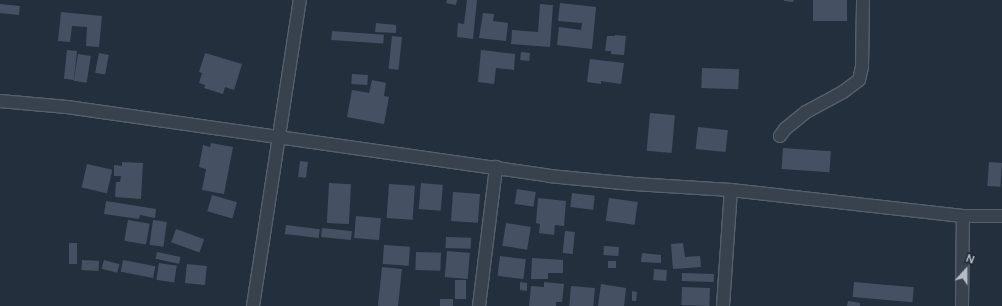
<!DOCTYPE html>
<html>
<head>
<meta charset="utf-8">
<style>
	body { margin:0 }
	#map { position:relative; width:1002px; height:306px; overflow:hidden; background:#242f3e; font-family:"DM Sans",sans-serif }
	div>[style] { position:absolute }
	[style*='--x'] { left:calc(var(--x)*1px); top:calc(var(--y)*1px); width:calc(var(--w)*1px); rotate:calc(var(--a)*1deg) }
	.building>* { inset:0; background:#455162; transform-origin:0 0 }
	.roads { filter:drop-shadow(1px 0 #565f6c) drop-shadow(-1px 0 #565f6c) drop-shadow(0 1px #565f6c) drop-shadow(0 -1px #565f6c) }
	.street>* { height:12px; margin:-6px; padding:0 6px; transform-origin:6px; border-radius:6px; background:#38414e }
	span { translate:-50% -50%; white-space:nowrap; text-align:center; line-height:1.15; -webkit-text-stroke:3px #1d2633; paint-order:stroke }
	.north { position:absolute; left:946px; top:250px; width:40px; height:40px; -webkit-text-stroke:3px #1d2633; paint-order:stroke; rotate:21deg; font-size:11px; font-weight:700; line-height:16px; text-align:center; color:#b4bcc9 }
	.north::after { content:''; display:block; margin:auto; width:14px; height:18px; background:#b4bcc9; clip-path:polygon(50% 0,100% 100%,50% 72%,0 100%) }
</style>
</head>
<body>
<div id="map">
	<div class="building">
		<div style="clip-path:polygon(447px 0,457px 0,456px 5px,446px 3px)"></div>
		<div style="clip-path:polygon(467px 0,477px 0,473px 39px,457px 37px,458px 23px,464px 24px)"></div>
		<div style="clip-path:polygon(784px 0,794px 0,793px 2px,784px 1px)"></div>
		<div style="left:813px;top:0;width:34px;height:21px"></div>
		<div style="clip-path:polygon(560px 3px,596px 7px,592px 49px,557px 45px,559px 27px,581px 30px,582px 23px,558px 21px)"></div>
		<div style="left:0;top:4px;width:20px;height:9px;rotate:6deg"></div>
		<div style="clip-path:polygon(540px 4px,553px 5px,550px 47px,511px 44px,512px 30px,538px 32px)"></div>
		<div style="clip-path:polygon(61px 12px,102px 16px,99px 47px,86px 46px,87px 27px,72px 26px,70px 42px,58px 41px)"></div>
		<div style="clip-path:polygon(483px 13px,494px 14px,493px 21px,508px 23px,506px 41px,479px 38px)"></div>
		<div style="clip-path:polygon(376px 23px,396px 25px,396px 33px,375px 32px)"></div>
		<div style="left:332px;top:31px;width:52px;height:9px;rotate:4deg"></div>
		<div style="clip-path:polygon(615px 35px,626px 36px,624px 55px,611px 54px,611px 51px,605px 51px,607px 36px,615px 36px)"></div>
		<div style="left:392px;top:36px;width:10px;height:33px;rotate:6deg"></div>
		<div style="left:67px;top:50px;width:10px;height:29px;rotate:6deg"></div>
		<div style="clip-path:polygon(481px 50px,515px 54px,514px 70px,496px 68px,494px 84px,478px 82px)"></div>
		<div style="left:521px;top:52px;width:9px;height:8px;rotate:6deg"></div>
		<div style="left:99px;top:53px;width:10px;height:20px;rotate:11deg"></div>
		<div style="clip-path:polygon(205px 53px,242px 64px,234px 90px,225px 87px,223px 94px,204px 88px,205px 85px,199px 83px,202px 73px,199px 72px)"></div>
		<div style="left:78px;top:54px;width:13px;height:27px;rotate:9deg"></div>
		<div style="clip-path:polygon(590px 59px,624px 63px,621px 84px,601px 81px,601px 84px,587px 82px)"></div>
		<div style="left:702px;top:68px;width:37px;height:20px;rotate:2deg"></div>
		<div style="left:352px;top:74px;width:16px;height:10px;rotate:4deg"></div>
		<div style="clip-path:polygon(372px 80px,386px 83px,384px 96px,389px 97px,384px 124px,347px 117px,352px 90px,369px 93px)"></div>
		<div style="left:650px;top:113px;width:25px;height:38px;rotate:5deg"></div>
		<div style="left:698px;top:127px;width:30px;height:22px;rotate:6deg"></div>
		<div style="clip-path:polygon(211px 143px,233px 147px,224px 194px,202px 190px,206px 169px,199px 167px,203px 145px,210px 147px)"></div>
		<div style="left:783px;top:148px;width:48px;height:21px;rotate:4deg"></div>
		<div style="left:300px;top:161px;width:8px;height:16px;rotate:7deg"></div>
		<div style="clip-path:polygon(122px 162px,143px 163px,141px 199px,115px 197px,116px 182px,120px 182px,121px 176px,114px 176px,114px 165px,122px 166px)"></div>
		<div style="left:989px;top:162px;width:13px;height:24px;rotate:4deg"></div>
		<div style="left:87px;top:164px;width:26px;height:24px;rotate:13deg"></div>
		<div style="left:329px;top:183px;width:22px;height:40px;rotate:3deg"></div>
		<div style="left:421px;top:183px;width:22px;height:26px;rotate:5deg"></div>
		<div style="left:389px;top:184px;width:26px;height:34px;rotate:4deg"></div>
		<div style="left:517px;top:189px;width:19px;height:15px;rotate:9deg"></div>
		<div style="left:453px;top:192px;width:27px;height:29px;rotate:4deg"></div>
		<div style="left:572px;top:193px;width:23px;height:14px;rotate:7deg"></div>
		<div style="left:212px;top:195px;width:26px;height:17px;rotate:16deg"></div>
		<div style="clip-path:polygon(538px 198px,566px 201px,564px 226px,555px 225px,554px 235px,539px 233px,540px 224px,536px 223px)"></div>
		<div style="left:609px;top:198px;width:29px;height:23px;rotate:8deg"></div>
		<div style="clip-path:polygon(106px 201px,156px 209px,155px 218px,140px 215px,139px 219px,104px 214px)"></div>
		<div style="left:356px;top:216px;width:25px;height:22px;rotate:5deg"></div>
		<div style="left:128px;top:220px;width:22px;height:21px;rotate:10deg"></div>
		<div style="left:153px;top:220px;width:14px;height:25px;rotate:8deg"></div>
		<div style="left:506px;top:223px;width:25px;height:23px;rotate:9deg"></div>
		<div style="left:286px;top:225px;width:34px;height:9px;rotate:7deg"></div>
		<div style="left:322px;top:228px;width:30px;height:9px;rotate:6deg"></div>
		<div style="left:176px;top:229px;width:30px;height:14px;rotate:20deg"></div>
		<div style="left:565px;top:231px;width:10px;height:22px;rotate:6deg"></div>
		<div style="left:446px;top:237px;width:25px;height:11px;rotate:2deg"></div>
		<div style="left:69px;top:243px;width:8px;height:21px"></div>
		<div style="clip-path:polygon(683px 243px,685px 257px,700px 256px,701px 267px,673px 269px,671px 244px)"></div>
		<div style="left:384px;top:245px;width:26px;height:19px;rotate:4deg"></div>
		<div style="left:604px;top:246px;width:15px;height:9px;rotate:4deg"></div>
		<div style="left:447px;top:251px;width:23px;height:26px;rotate:5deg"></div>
		<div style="left:157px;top:252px;width:24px;height:7px;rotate:12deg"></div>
		<div style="left:416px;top:252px;width:25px;height:18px;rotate:2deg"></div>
		<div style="clip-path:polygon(642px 253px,661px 255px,661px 263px,641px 262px)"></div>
		<div style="left:500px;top:256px;width:26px;height:20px;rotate:7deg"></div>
		<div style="clip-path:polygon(532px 258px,563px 260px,563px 273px,548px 273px,548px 279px,531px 279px)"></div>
		<div style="left:82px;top:260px;width:17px;height:10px;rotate:3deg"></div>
		<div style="left:104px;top:260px;width:16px;height:9px;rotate:15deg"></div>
		<div style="left:123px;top:260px;width:33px;height:12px;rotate:11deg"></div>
		<div style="left:608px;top:261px;width:8px;height:7px"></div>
		<div style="left:159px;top:263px;width:18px;height:17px;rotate:9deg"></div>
		<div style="left:187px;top:264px;width:20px;height:19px;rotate:6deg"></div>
		<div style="left:382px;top:267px;width:20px;height:39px;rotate:6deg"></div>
		<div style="left:654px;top:269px;width:13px;height:11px;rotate:4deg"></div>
		<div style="left:682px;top:273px;width:32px;height:8px;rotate:2deg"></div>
		<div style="left:455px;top:280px;width:11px;height:19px"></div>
		<div style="clip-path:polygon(520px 282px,527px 283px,527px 291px,520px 290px)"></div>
		<div style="clip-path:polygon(544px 282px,564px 284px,562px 302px,556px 302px,556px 306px,529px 306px,531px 286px,544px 287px)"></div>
		<div style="left:854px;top:282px;width:60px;height:15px;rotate:5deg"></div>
		<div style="clip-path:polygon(601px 284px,626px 288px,624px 306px,598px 306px)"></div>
		<div style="left:571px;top:286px;width:24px;height:20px;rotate:5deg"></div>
		<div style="left:682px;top:287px;width:28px;height:18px;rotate:2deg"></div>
		<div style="clip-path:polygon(632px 291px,637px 292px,636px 301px,632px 301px)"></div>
		<div style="left:440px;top:299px;width:13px;height:7px"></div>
		<div style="clip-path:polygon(848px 301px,860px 303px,860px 306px,847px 306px)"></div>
	</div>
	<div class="roads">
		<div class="street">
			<div style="--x:0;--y:101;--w:67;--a:5.1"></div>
			<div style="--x:67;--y:107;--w:487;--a:8.1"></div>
			<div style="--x:549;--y:176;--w:85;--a:5.4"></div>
			<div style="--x:634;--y:184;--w:97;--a:3.5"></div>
			<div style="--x:731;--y:190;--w:233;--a:6.4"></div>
			<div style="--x:963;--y:216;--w:39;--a:0"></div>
			<div style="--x:780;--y:136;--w:9;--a:-54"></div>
			<div style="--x:785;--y:129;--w:27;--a:-39"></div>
			<div style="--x:806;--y:112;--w:42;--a:-28.4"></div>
			<div style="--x:843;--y:92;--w:20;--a:-37"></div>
			<div style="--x:859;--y:80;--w:13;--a:-77"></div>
			<div style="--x:862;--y:67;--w:67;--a:-89.1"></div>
			<div style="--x:253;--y:306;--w:310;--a:-81.3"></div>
			<div style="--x:479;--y:306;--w:140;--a:-83"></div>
			<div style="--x:723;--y:306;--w:116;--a:-86.1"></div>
			<div style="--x:962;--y:306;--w:90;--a:-89.4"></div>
		</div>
	</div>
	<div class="north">N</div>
</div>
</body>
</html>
